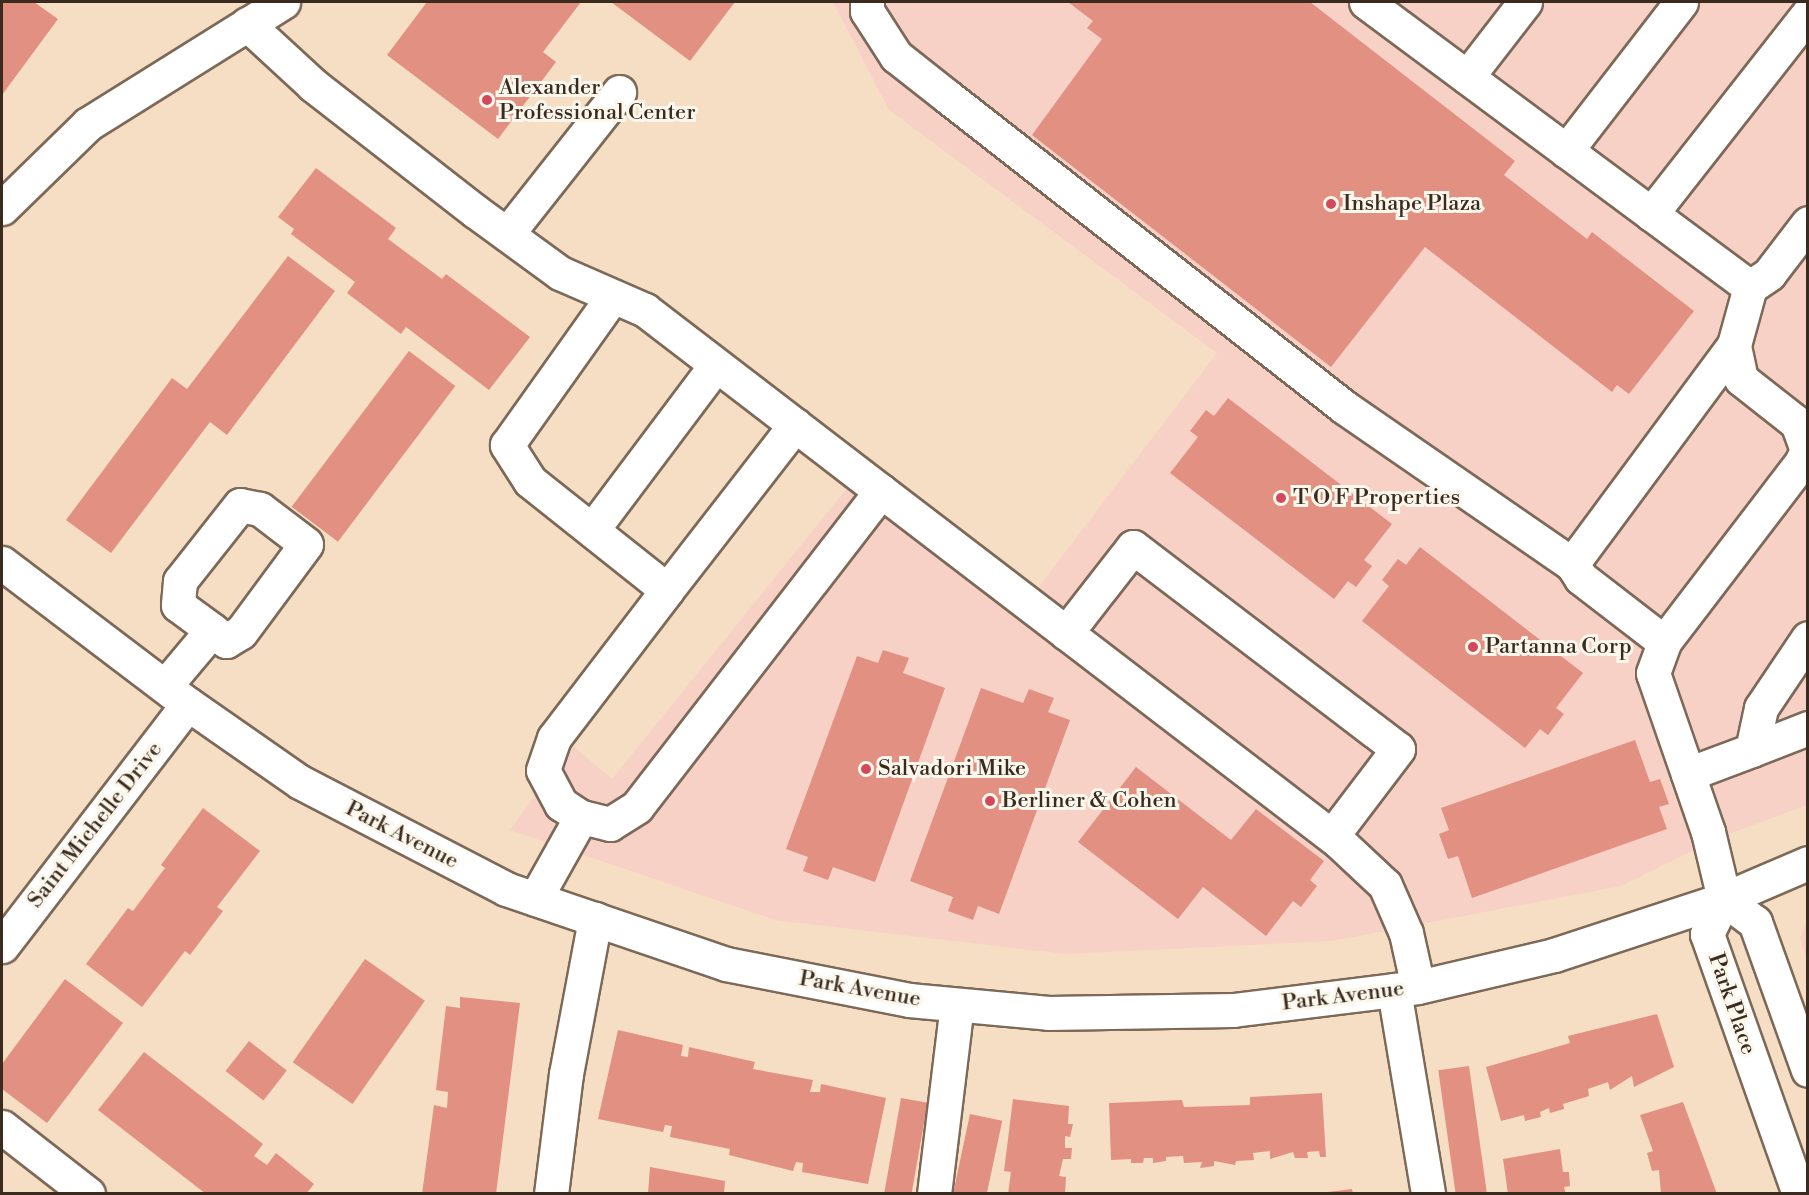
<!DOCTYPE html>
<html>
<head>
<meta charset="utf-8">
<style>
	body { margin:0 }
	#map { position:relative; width:1809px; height:1195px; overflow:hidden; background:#f5dec3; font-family:"Libre Bodoni",serif }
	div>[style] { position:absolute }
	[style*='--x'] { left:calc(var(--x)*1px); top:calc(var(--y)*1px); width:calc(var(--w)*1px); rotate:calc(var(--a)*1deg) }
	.built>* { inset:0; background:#f7d1c6 }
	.building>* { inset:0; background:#e29081; transform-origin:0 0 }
	.roads { filter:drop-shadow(2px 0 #7c6958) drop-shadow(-2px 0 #7c6958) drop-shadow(0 2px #7c6958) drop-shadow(0 -2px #7c6958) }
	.minor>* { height:33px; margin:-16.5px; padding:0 16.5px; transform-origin:16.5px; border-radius:16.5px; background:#fff }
	.dots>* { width:16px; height:16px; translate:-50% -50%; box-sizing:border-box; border:3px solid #fbf7ec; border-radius:50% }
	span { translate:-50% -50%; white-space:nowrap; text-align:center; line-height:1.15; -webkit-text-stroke:6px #fbf7ec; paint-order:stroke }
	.poi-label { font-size:22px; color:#3b2a1e }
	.left { translate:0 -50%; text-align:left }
	.street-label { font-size:22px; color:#3b2a1e }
	.frame { position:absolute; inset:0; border:3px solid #3b2a1e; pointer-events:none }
</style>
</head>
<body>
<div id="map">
	<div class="built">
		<div style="clip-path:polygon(833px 2px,1807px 2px,1807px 805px,1716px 839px,1621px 886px,1332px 941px,1066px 954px,775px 920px,510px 830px,572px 745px,612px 779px,865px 466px,1038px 588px,1217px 353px,889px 110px)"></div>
		<div style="clip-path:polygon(1807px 921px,1807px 960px,1800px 938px)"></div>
	</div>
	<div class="building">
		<div style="clip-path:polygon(2px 2px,34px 2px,58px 19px,2px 95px)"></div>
		<div style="clip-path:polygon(427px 2px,581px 2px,543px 52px,556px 62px,498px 139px,387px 55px)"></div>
		<div style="clip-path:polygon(611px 2px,735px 2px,690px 61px)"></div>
		<div style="clip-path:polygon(1068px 2px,1310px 2px,1515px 161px,1504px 175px,1587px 239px,1592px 232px,1694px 311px,1629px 394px,1617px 385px,1612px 392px,1425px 247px,1331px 367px,1032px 135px,1102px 39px,1087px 28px,1093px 21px)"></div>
		<div style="clip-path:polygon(316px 168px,396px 228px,388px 239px,442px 279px,446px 274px,530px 337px,489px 390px,406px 327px,401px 334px,347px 293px,355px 282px,291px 234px,294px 229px,278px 217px)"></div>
		<div style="clip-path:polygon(288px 256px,335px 291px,227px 435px,210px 422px,111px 553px,66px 520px,172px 378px,187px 389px)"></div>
		<div style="left:409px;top:351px;width:58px;height:195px;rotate:37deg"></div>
		<div style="clip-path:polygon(1228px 398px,1392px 524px,1364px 560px,1372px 566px,1356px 587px,1348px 581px,1334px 599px,1170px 473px,1198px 437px,1190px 431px,1206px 410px,1214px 416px)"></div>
		<div style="clip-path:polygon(1420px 547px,1583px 673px,1556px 708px,1564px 714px,1548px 735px,1540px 729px,1525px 748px,1362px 621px,1389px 586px,1382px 580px,1398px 559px,1406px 565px)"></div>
		<div style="clip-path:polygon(883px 650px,909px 658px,903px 673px,945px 688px,875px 882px,833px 867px,828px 880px,803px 871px,808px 857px,786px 849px,857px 656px,878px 663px)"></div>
		<div style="clip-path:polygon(981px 688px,1023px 703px,1029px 689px,1054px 698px,1048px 712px,1070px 720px,999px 914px,978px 906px,973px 920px,948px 911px,953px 897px,910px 881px)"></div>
		<div style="clip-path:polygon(1635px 740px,1650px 782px,1660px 779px,1669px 804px,1659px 807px,1667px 829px,1472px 898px,1458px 856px,1448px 859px,1439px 834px,1449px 830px,1441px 808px)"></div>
		<div style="clip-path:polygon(1136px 767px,1231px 840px,1256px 809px,1324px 861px,1310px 880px,1317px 886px,1301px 907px,1293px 901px,1266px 936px,1203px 887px,1178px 919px,1078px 842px)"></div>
		<div style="clip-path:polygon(203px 808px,260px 851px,217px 907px,223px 911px,190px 955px,185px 951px,142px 1007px,86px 964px,128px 908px,133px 911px,165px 868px,161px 865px)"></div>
		<div style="left:365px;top:959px;width:73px;height:126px;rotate:35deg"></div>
		<div style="clip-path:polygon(65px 979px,123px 1023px,47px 1123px,2px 1089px,2px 1064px)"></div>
		<div style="clip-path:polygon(460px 997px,520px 1003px,496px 1194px,422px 1194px,434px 1105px,447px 1108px,448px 1092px,436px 1090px,446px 1006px,460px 1008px)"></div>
		<div style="clip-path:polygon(1657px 1014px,1674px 1067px,1634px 1087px,1632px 1076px,1610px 1090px,1608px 1082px,1588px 1089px,1589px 1096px,1563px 1104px,1564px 1109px,1550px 1113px,1549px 1108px,1540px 1112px,1541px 1117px,1525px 1121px,1524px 1115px,1501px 1121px,1486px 1067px,1570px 1043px,1568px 1036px)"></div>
		<div style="clip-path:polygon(618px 1030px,683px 1045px,681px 1056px,688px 1057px,689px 1047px,755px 1062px,753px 1069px,813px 1080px,810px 1092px,820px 1092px,821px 1084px,886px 1098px,868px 1184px,802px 1172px,803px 1163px,796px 1162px,793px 1171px,729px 1155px,730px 1149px,670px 1137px,672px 1126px,665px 1125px,663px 1132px,598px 1119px)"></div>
		<div style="left:249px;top:1041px;width:48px;height:38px;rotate:38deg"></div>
		<div style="clip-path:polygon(144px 1052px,263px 1144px,254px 1156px,267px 1165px,276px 1153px,314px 1184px,306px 1194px,206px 1194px,98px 1110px)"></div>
		<div style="left:1469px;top:1066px;width:129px;height:31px;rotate:82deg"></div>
		<div style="clip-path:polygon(1322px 1093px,1326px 1157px,1320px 1157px,1319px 1151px,1307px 1152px,1308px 1158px,1295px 1158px,1293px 1152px,1270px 1159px,1270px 1151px,1253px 1153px,1254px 1160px,1236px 1161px,1235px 1165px,1214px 1161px,1214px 1166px,1200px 1168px,1202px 1162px,1184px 1163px,1183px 1156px,1166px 1157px,1166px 1161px,1153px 1163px,1153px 1158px,1144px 1158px,1143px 1163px,1131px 1163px,1131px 1159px,1111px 1160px,1109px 1103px,1182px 1100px,1184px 1107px,1250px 1105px,1250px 1097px)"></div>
		<div style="left:901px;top:1098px;width:27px;height:98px;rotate:10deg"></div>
		<div style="clip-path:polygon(1013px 1099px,1069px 1106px,1068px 1124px,1073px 1124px,1070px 1137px,1065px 1136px,1065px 1148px,1072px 1148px,1071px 1159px,1063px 1159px,1059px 1176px,1066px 1177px,1065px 1194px,1008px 1194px,1011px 1172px,1004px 1171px)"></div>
		<div style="clip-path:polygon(1683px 1102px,1717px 1194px,1661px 1194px,1659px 1170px,1652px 1171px,1647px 1153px,1653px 1151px,1640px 1115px)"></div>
		<div style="left:970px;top:1114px;width:33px;height:81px;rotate:12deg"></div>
		<div style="clip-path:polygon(1560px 1149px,1563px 1172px,1569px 1172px,1570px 1186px,1564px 1187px,1566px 1194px,1508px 1194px,1503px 1159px)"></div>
		<div style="clip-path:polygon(650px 1167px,725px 1181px,724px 1194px,648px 1194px)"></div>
		<div style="clip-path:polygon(1352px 1189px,1353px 1194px,1328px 1194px,1328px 1192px)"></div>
	</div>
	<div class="roads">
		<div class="minor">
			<div style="--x:867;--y:2;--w:9;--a:90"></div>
			<div style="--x:867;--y:11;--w:54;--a:57.2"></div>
			<div style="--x:896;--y:56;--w:66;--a:38.3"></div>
			<div style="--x:948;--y:97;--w:503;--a:38.05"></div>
			<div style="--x:1344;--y:407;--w:277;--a:34.6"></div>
			<div style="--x:1366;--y:2;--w:478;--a:36.6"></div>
			<div style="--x:1750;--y:287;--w:23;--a:-34"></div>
			<div style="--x:1769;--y:274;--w:64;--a:-52.6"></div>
			<div style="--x:247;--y:24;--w:90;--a:42.7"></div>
			<div style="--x:313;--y:85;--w:205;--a:37.9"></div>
			<div style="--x:475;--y:211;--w:105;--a:36.1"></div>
			<div style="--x:560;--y:273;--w:93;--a:23.5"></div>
			<div style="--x:645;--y:310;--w:297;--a:37.5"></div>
			<div style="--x:881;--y:491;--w:399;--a:127.7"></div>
			<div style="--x:637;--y:807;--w:32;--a:148"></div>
			<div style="--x:610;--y:824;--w:30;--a:-166"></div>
			<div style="--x:581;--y:817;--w:94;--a:119.3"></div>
			<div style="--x:1467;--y:77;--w:95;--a:-52.3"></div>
			<div style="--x:1566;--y:151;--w:188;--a:-52.3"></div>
			<div style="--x:2;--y:208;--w:120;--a:-44.3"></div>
			<div style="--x:88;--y:124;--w:230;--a:-32"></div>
			<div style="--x:1651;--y:214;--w:254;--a:-51.9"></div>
			<div style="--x:507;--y:234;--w:181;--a:-51.7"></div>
			<div style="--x:881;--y:491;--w:576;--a:37.45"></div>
			<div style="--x:1338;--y:841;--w:64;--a:43.1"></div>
			<div style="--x:1385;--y:885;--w:52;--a:66.4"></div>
			<div style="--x:1406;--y:933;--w:55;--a:77.5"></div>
			<div style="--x:592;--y:530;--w:206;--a:-53.1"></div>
			<div style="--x:2;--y:563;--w:233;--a:37.2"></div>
			<div style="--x:188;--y:704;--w:136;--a:34.9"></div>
			<div style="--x:300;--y:782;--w:232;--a:27.4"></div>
			<div style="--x:506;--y:889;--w:232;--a:18.8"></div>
			<div style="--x:726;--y:964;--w:187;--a:11.1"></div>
			<div style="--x:909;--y:1000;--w:140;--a:5.3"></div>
			<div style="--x:1048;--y:1013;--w:185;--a:-0.9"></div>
			<div style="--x:1233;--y:1010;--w:186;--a:-7.1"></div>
			<div style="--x:1418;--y:987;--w:140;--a:-13.2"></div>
			<div style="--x:1554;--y:955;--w:179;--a:-18.2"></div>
			<div style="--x:1724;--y:899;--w:91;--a:-23.2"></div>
			<div style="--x:667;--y:590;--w:209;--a:-52.2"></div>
			<div style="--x:1066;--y:633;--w:109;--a:-52.1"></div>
			<div style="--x:1133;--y:547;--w:333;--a:37.3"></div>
			<div style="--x:1398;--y:749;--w:109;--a:127.2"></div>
			<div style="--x:1664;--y:642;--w:105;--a:-142.4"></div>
			<div style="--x:1581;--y:578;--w:17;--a:-123"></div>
			<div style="--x:1572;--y:564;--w:272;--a:-53.5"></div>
			<div style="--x:165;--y:686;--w:73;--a:-50"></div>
			<div style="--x:212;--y:630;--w:18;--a:38"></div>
			<div style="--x:226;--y:641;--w:17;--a:-31"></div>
			<div style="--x:241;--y:632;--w:109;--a:-53.5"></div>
			<div style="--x:306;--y:544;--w:58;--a:-142.7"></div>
			<div style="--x:260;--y:509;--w:20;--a:-169"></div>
			<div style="--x:240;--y:505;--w:97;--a:128.3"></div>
			<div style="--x:180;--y:581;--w:24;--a:95"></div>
			<div style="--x:178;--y:605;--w:42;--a:36.3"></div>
			<div style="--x:1752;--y:750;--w:60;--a:-21.4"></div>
			<div style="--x:1688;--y:774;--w:68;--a:-20.6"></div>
			<div style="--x:1752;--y:750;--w:43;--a:-77.9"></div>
			<div style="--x:1761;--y:708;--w:84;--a:-56.1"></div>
			<div style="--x:581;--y:817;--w:24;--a:-147"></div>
			<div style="--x:561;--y:804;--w:38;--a:-118"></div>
			<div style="--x:543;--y:770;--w:34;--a:-71"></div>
			<div style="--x:554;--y:738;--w:186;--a:-52.6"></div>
			<div style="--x:667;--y:590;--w:175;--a:-141.5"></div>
			<div style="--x:530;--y:481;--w:43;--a:-122.6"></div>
			<div style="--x:507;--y:445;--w:181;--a:-54.6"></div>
			<div style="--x:1724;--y:899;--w:69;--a:-103.4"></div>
			<div style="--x:1708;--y:832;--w:168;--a:-109.1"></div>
			<div style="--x:1653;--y:673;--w:33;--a:-70"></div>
			<div style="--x:1664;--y:642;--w:225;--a:-52.6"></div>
			<div style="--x:1801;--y:463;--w:14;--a:-65"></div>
			<div style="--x:1807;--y:450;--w:29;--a:-110"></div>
			<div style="--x:1797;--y:423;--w:71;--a:-141.8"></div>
			<div style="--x:1741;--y:379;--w:35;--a:-102"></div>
			<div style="--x:1734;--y:345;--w:60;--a:-74.6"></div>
			<div style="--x:1724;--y:899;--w:39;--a:116"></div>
			<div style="--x:1707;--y:934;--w:276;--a:70.5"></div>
			<div style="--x:1724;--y:899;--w:39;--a:37"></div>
			<div style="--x:1755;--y:922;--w:157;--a:70.3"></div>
			<div style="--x:2;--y:946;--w:305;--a:-52.5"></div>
			<div style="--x:1394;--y:990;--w:207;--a:80.5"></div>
			<div style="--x:2;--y:1127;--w:109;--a:37.9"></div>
			<div style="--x:551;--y:1194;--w:121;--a:-82.9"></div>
			<div style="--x:566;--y:1074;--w:158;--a:-79.4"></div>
			<div style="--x:934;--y:1194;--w:190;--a:-83.1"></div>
		</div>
	</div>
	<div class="dots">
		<div style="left:487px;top:100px;background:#d1495b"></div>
		<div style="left:1331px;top:204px;background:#d1495b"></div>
		<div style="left:1281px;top:498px;background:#d1495b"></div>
		<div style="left:1473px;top:647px;background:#d1495b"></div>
		<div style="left:866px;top:769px;background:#d1495b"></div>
		<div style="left:990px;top:801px;background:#d1495b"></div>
	</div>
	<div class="poi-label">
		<span class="left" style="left:499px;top:100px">Alexander<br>Professional Center</span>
		<span class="left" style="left:1343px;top:204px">Inshape Plaza</span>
		<span class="left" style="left:1293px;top:498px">T O F Properties</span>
		<span class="left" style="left:1485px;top:647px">Partanna Corp</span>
		<span class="left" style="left:878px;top:769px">Salvadori Mike</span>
		<span class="left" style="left:1002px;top:801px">Berliner &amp; Cohen</span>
	</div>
	<div class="street-label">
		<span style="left:95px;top:825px;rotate:-52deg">Saint Michelle Drive</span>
		<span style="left:402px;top:835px;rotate:27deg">Park Avenue</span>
		<span style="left:860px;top:989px;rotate:10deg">Park Avenue</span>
		<span style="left:1343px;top:996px;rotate:-7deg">Park Avenue</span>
		<span style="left:1732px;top:1004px;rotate:71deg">Park Place</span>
	</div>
	<div class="frame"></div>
</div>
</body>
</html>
